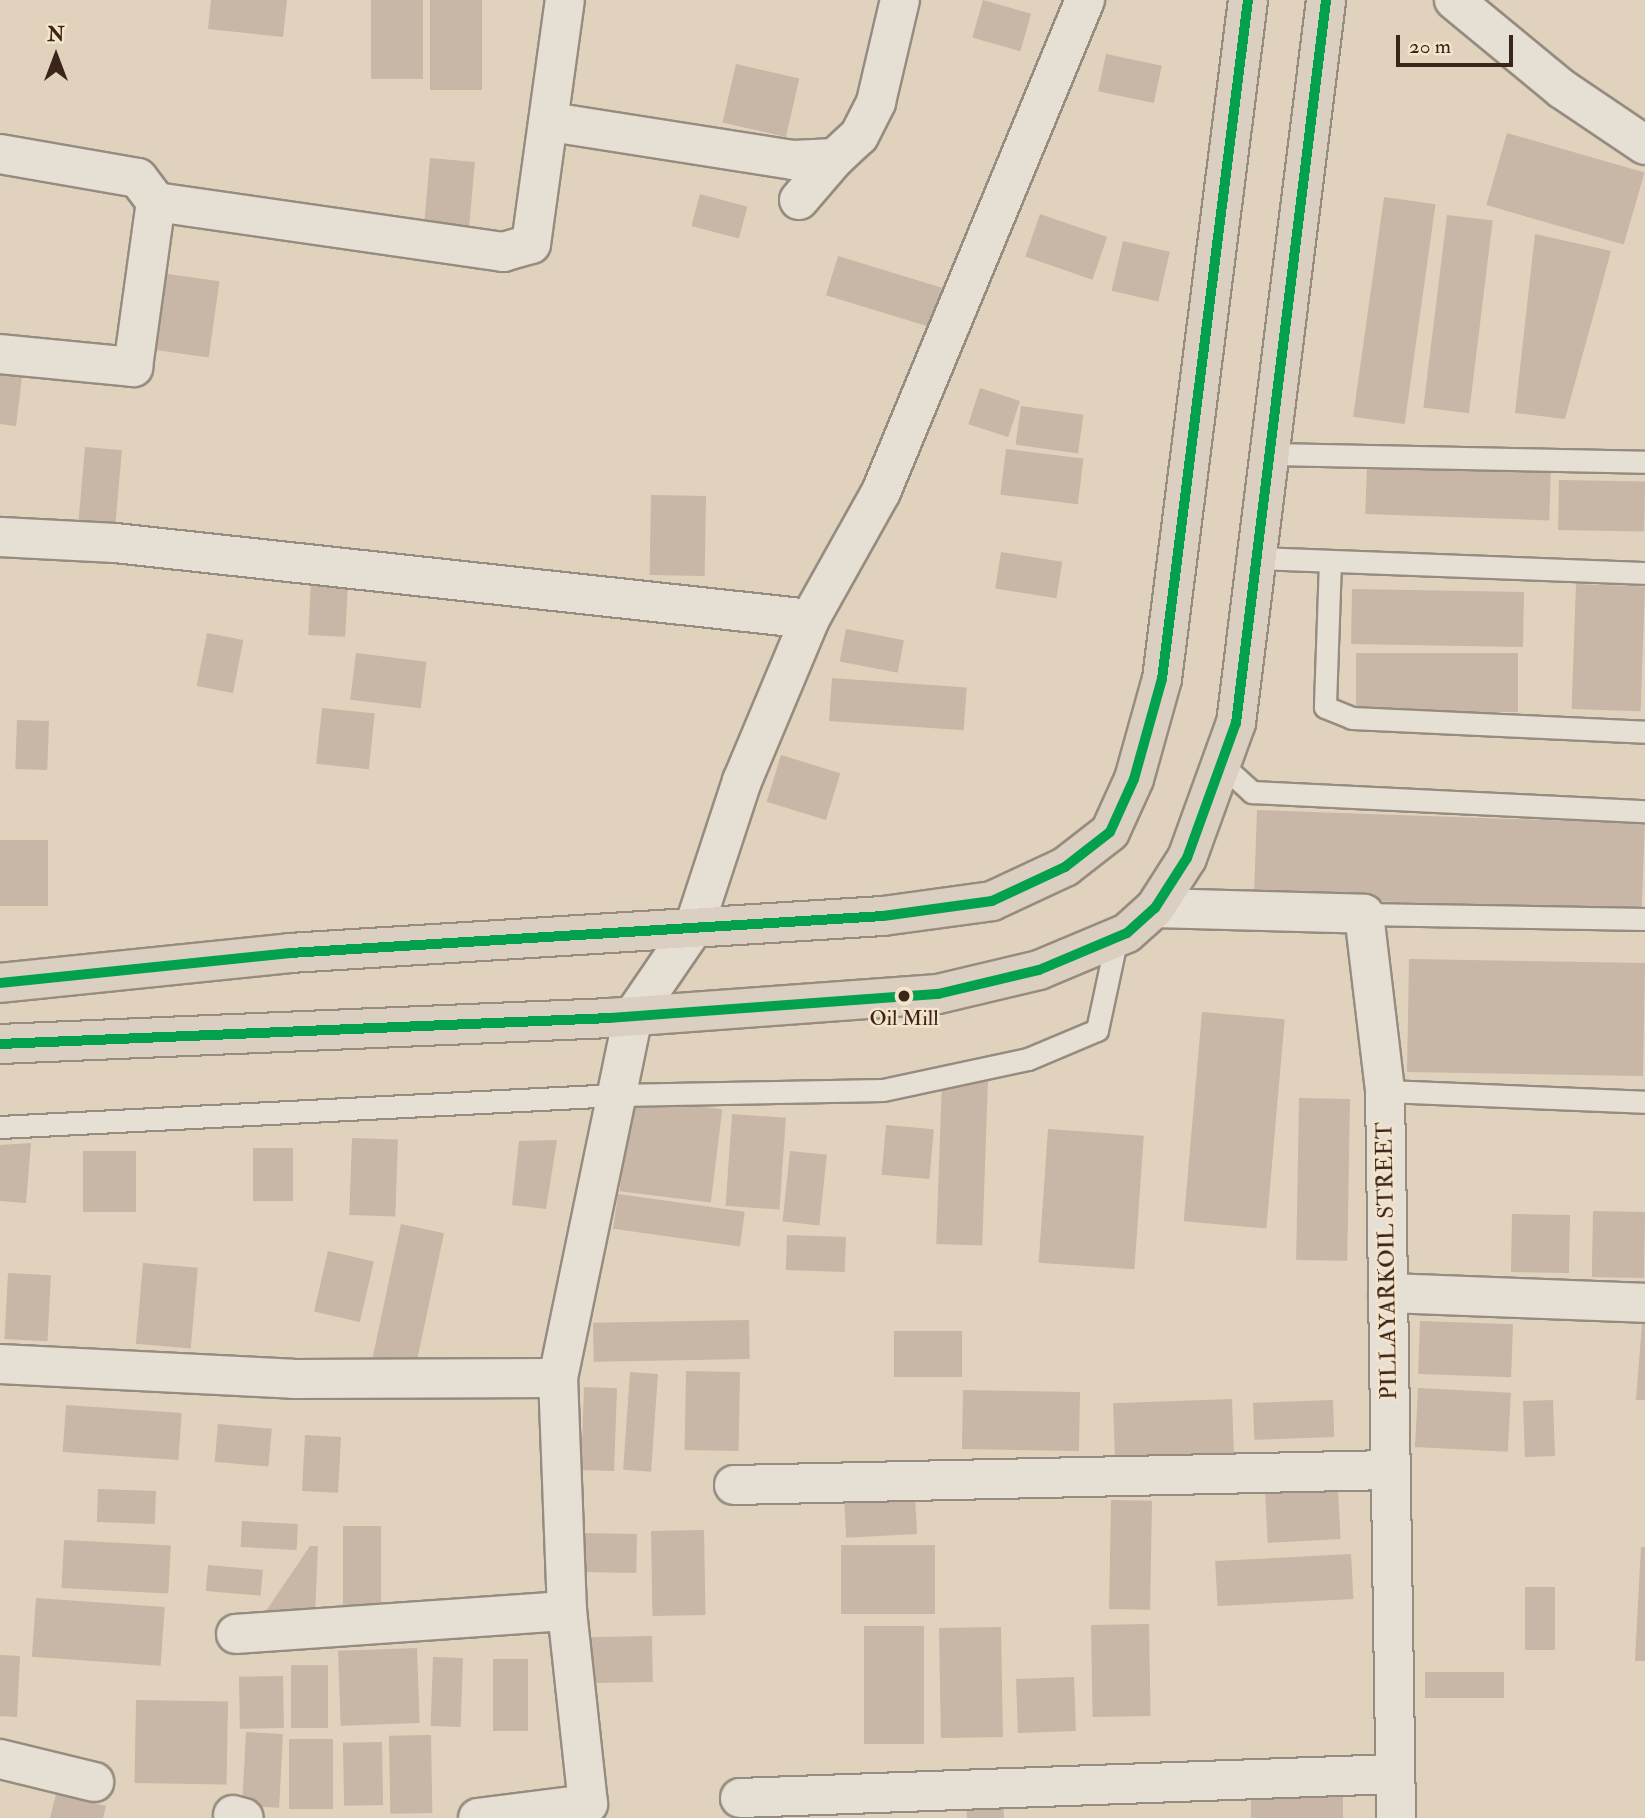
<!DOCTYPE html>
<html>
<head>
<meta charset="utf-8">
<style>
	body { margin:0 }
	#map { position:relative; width:1645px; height:1818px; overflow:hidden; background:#e0d2bd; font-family:"IM FELL Double Pica",serif }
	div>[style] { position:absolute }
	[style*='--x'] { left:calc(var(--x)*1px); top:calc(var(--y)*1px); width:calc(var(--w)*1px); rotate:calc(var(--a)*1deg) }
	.building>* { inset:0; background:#c8b6a6; transform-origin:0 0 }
	.roads { filter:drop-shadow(2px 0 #968c7f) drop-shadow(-2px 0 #968c7f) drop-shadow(0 2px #968c7f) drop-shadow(0 -2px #968c7f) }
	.lane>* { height:21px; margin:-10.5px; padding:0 10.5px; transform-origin:10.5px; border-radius:10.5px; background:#e6dfd4 }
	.street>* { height:38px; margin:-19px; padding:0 19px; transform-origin:19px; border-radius:19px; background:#e6dfd4 }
	.secondary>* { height:38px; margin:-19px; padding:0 19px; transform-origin:19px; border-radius:19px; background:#e6dfd4 }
	.primary>* { height:38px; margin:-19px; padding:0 19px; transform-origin:19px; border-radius:19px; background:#dacfc0 }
	.bus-1>* { height:10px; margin:-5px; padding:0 5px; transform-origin:5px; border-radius:5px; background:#03a04e }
	.dots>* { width:19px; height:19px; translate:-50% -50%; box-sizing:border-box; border:4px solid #f4e4cb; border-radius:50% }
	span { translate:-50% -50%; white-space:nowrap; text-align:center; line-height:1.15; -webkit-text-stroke:5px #f4e4cb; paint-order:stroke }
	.bus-label { font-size:21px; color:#3b2419 }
	.street-label { font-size:23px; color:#3b2419 }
	.north { position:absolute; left:21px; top:21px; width:70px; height:70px; -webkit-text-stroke:5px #f4e4cb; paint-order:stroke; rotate:0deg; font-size:19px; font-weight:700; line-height:28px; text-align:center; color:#3b2419 }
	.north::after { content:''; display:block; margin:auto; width:24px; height:32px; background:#3b2419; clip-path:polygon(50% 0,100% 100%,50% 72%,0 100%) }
	.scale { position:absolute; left:1396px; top:35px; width:117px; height:32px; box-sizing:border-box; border:4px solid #3b2419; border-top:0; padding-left:9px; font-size:21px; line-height:24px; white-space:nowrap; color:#3b2419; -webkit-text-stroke:5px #f4e4cb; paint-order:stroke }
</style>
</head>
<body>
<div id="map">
	<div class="building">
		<div style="clip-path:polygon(211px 0,287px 0,283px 37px,208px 29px)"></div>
		<div style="left:371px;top:0;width:52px;height:79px"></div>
		<div style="left:430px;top:0;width:52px;height:90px"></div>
		<div style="left:983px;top:0;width:50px;height:39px;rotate:16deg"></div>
		<div style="left:1106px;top:54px;width:57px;height:38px;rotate:12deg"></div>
		<div style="left:736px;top:64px;width:65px;height:60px;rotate:13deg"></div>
		<div style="left:1507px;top:133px;width:143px;height:75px;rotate:16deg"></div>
		<div style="left:430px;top:158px;width:45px;height:65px;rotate:5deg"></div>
		<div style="left:700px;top:194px;width:49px;height:33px;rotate:15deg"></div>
		<div style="left:1384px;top:197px;width:52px;height:222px;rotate:8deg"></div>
		<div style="left:1040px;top:214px;width:71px;height:45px;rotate:19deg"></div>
		<div style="left:1447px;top:215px;width:46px;height:194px;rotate:7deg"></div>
		<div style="clip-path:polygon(1535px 234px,1611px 251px,1565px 419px,1515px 413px)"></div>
		<div style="left:1123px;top:241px;width:48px;height:51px;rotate:13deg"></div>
		<div style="left:838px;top:256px;width:118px;height:41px;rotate:17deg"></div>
		<div style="left:161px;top:273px;width:59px;height:77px;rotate:8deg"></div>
		<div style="clip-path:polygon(0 374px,22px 377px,16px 426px,0 424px)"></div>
		<div style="left:980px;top:388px;width:42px;height:38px;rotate:18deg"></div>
		<div style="left:1021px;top:406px;width:63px;height:39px;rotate:8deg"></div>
		<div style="left:85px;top:447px;width:37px;height:75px;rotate:5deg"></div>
		<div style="left:1006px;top:449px;width:78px;height:46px;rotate:7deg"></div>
		<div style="left:1367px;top:465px;width:184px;height:49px;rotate:2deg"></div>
		<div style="left:1559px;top:480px;width:86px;height:50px;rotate:1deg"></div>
		<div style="left:651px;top:495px;width:55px;height:80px;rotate:1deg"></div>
		<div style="left:1001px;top:552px;width:62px;height:37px;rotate:9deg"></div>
		<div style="left:311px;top:581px;width:37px;height:54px;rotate:3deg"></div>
		<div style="left:1576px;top:584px;width:69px;height:125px;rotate:2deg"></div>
		<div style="left:1352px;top:589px;width:172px;height:55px;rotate:1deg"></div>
		<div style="left:846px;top:629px;width:59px;height:33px;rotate:11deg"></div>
		<div style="left:207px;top:633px;width:37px;height:54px;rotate:11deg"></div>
		<div style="left:356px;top:653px;width:71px;height:47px;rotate:7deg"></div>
		<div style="left:1356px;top:653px;width:162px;height:59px"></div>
		<div style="left:832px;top:678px;width:135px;height:43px;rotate:4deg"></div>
		<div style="left:322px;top:708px;width:53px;height:56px;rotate:6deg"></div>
		<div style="left:17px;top:720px;width:32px;height:49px;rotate:2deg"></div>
		<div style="left:781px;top:755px;width:62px;height:49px;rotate:17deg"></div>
		<div style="left:1257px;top:810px;width:388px;height:87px;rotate:2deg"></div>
		<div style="left:0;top:840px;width:48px;height:66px"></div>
		<div style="left:1409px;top:959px;width:236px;height:113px;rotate:1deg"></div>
		<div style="left:1202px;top:1012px;width:83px;height:210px;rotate:5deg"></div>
		<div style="left:942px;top:1079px;width:46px;height:165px;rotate:2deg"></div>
		<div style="left:631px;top:1098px;width:92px;height:94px;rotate:7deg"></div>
		<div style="left:1299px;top:1098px;width:51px;height:162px;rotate:1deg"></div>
		<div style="left:732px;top:1114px;width:54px;height:92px;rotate:4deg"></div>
		<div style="left:886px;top:1125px;width:48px;height:50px;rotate:5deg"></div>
		<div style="left:1048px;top:1129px;width:96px;height:134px;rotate:4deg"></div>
		<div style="left:352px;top:1138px;width:46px;height:77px;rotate:2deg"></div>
		<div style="clip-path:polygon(557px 1140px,546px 1209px,512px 1205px,519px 1141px)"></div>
		<div style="clip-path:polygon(31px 1143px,26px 1203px,0 1201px,0 1145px)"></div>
		<div style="left:253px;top:1148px;width:40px;height:53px"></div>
		<div style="left:83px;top:1151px;width:53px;height:61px"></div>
		<div style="left:790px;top:1151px;width:37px;height:71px;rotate:6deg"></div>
		<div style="left:618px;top:1194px;width:128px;height:35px;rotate:8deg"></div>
		<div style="left:1593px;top:1211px;width:52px;height:66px;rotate:1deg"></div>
		<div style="left:1512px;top:1214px;width:58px;height:58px;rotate:1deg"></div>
		<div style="left:401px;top:1224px;width:44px;height:136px;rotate:12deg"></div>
		<div style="left:787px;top:1235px;width:59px;height:35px;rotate:2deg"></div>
		<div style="left:328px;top:1251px;width:47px;height:62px;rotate:13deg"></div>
		<div style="left:143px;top:1263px;width:55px;height:81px;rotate:5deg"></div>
		<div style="left:8px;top:1273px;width:43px;height:66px;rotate:3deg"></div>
		<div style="left:749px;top:1320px;width:39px;height:156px;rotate:89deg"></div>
		<div style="left:1420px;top:1321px;width:93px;height:53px;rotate:2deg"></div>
		<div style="clip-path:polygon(1642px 1324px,1645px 1324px,1645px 1400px,1636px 1400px)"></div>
		<div style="left:894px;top:1331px;width:68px;height:46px"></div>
		<div style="left:686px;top:1371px;width:54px;height:79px;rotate:1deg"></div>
		<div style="left:630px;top:1372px;width:28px;height:98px;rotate:4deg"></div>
		<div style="left:584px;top:1387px;width:33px;height:83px;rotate:2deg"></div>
		<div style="left:1418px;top:1388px;width:93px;height:59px;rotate:3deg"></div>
		<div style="left:963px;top:1390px;width:117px;height:59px;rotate:1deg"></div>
		<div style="left:1232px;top:1399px;width:54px;height:119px;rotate:88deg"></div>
		<div style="left:1333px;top:1400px;width:37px;height:80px;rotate:88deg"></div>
		<div style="left:1553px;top:1400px;width:56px;height:30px;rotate:88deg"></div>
		<div style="left:66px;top:1405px;width:116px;height:47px;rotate:4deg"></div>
		<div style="left:218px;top:1424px;width:54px;height:38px;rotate:5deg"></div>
		<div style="left:305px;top:1435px;width:36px;height:56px;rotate:3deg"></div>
		<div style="left:98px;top:1489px;width:58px;height:33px;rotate:2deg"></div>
		<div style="left:1338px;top:1489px;width:50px;height:73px;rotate:87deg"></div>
		<div style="left:915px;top:1495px;width:39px;height:71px;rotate:87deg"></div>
		<div style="left:1111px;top:1500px;width:41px;height:109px;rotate:1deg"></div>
		<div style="left:242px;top:1521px;width:56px;height:26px;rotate:3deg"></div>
		<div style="left:343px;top:1526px;width:38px;height:83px"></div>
		<div style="left:704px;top:1530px;width:85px;height:53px;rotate:89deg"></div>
		<div style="left:581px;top:1533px;width:56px;height:39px;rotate:1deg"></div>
		<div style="left:64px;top:1540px;width:107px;height:48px;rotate:3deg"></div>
		<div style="left:841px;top:1545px;width:94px;height:69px"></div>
		<div style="clip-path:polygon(310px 1546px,318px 1546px,315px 1616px,264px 1614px)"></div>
		<div style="clip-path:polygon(1641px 1547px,1645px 1547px,1645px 1661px,1635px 1661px)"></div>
		<div style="left:1351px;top:1554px;width:45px;height:136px;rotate:87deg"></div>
		<div style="left:208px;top:1565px;width:55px;height:26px;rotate:5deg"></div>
		<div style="left:1525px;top:1587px;width:30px;height:63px"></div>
		<div style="left:36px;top:1598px;width:129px;height:59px;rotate:4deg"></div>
		<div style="left:1149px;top:1624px;width:92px;height:58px;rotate:89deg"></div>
		<div style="left:864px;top:1626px;width:60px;height:118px"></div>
		<div style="left:1001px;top:1627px;width:110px;height:62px;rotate:89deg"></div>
		<div style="left:652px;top:1636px;width:46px;height:70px;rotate:89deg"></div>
		<div style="left:417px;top:1648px;width:75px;height:79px;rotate:88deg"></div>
		<div style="clip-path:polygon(0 1655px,20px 1656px,17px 1717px,0 1716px)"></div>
		<div style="left:433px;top:1657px;width:30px;height:69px;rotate:2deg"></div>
		<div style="left:493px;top:1659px;width:35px;height:72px"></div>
		<div style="left:291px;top:1665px;width:37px;height:63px"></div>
		<div style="left:1504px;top:1672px;width:26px;height:79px;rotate:90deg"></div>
		<div style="left:283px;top:1676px;width:52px;height:44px;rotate:89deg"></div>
		<div style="left:1074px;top:1677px;width:54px;height:58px;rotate:88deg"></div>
		<div style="left:136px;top:1700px;width:92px;height:83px;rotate:1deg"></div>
		<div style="left:246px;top:1732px;width:37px;height:74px;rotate:3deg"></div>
		<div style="left:431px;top:1735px;width:78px;height:42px;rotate:89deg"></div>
		<div style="left:289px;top:1739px;width:44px;height:70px"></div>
		<div style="left:382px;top:1742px;width:63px;height:39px;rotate:89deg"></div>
		<div style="clip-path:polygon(56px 1794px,106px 1806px,103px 1818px,50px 1818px)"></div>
		<div style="left:1343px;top:1795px;width:23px;height:92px;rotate:90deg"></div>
		<div style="left:1003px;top:1799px;width:19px;height:37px;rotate:87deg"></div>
	</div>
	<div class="roads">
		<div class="lane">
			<div style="--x:1271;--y:454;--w:374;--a:1.2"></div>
			<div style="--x:1255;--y:558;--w:390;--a:2.2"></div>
			<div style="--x:1330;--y:561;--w:146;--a:92"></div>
			<div style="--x:1325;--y:707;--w:29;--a:22"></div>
			<div style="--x:1352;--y:718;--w:293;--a:2.7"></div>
			<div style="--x:1221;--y:764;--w:42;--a:42.1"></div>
			<div style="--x:1252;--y:792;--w:393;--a:2.8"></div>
			<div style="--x:1364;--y:914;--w:281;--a:1"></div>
			<div style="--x:1385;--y:1091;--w:260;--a:2.4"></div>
			<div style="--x:0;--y:1127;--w:618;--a:-2.97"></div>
			<div style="--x:617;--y:1095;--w:266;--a:-1.1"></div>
			<div style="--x:883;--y:1090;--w:148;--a:-12.1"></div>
			<div style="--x:1028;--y:1059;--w:75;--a:-22.8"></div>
			<div style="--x:1097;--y:1030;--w:95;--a:-77.9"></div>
		</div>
		<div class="street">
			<div style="--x:1454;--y:0;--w:140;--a:39.5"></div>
			<div style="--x:1562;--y:89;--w:100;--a:34"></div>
			<div style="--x:551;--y:122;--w:245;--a:8.9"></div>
			<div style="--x:793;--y:160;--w:42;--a:-2.7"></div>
			<div style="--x:835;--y:158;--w:33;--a:-43"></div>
			<div style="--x:859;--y:136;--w:38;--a:-63"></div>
			<div style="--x:876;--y:102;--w:105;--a:-76.8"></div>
			<div style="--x:0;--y:154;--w:140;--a:9.9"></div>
			<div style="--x:138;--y:178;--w:30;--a:53"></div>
			<div style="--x:799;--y:200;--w:55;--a:-49.4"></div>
			<div style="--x:0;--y:354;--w:134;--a:5.6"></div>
			<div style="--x:133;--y:367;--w:167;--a:-82.1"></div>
			<div style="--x:156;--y:202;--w:351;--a:8.2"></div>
			<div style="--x:503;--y:252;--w:29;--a:-16"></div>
			<div style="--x:531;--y:244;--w:246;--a:-82.1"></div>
			<div style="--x:0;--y:537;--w:115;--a:3"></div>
			<div style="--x:115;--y:543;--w:699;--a:6.24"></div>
			<div style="--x:1388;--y:1293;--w:257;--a:2.2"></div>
			<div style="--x:0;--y:1364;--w:293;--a:2.9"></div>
			<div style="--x:293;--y:1379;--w:265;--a:-0.2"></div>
			<div style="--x:558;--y:1378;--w:370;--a:-78.3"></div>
			<div style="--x:633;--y:1016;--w:108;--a:-55.6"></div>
			<div style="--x:694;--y:927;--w:154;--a:-71.8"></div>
			<div style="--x:742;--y:781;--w:176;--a:-67.2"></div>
			<div style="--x:810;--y:619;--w:145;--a:-60.8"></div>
			<div style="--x:881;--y:492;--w:533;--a:-67.48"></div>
			<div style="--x:734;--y:1485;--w:656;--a:-1.31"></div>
			<div style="--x:236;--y:1634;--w:332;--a:-4"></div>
			<div style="--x:0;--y:1759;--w:97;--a:13.7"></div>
			<div style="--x:740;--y:1798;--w:655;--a:-2.1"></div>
			<div style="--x:233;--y:1815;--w:11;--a:15"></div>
			<div style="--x:478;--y:1818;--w:111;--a:-7.3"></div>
			<div style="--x:588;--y:1804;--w:194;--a:-96.2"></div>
			<div style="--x:567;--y:1611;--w:233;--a:-92.2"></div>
		</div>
		<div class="secondary">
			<div style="--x:1155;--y:908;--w:209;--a:1.6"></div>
			<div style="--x:1364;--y:914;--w:178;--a:83.2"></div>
			<div style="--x:1385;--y:1091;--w:727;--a:89.13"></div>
		</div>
		<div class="primary">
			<div style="--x:0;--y:983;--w:292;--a:-5.9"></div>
			<div style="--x:290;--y:953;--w:594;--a:-3.57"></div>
			<div style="--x:883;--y:916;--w:110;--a:-7.8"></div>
			<div style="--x:992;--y:901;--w:81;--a:-25"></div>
			<div style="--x:1065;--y:867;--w:57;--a:-37.9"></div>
			<div style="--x:1110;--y:832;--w:58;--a:-65.6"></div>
			<div style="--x:1134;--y:779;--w:104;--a:-74.4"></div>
			<div style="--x:1162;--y:679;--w:684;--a:-82.78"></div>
			<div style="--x:0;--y:1044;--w:610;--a:-2.44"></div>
			<div style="--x:609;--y:1018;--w:330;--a:-4.2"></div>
			<div style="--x:938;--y:994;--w:104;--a:-13.4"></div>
			<div style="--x:1039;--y:970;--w:95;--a:-22.8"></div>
			<div style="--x:1127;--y:933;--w:38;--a:-42"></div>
			<div style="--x:1155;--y:908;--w:59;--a:-57.4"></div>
			<div style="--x:1187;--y:858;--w:144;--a:-70.1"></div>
			<div style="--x:1236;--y:723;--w:729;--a:-82.9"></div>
		</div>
	</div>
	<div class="bus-1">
		<div style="--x:0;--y:983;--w:292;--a:-5.9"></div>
		<div style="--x:290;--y:953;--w:594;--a:-3.57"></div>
		<div style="--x:883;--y:916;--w:110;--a:-7.8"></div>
		<div style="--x:992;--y:901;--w:81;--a:-25"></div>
		<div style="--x:1065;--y:867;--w:57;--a:-37.9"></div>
		<div style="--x:1110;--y:832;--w:58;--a:-65.6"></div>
		<div style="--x:1134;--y:779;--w:104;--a:-74.4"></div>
		<div style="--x:1162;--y:679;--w:684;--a:-82.78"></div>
		<div style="--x:0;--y:1044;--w:610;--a:-2.44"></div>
		<div style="--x:609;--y:1018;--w:330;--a:-4.2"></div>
		<div style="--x:938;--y:994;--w:104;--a:-13.4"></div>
		<div style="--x:1039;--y:970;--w:95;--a:-22.8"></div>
		<div style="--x:1127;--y:933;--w:38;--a:-42"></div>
		<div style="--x:1155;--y:908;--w:59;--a:-57.4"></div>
		<div style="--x:1187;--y:858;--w:144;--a:-70.1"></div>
		<div style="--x:1236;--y:723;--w:729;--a:-82.9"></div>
	</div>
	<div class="dots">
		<div style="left:904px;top:996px;background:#3b2419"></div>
	</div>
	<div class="bus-label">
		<span style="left:904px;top:1019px">Oil Mill</span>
	</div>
	<div class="street-label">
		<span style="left:1387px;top:1261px;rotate:-91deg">PILLAYARKOIL STREET</span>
	</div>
	<div class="north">N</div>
	<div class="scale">20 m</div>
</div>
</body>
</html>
